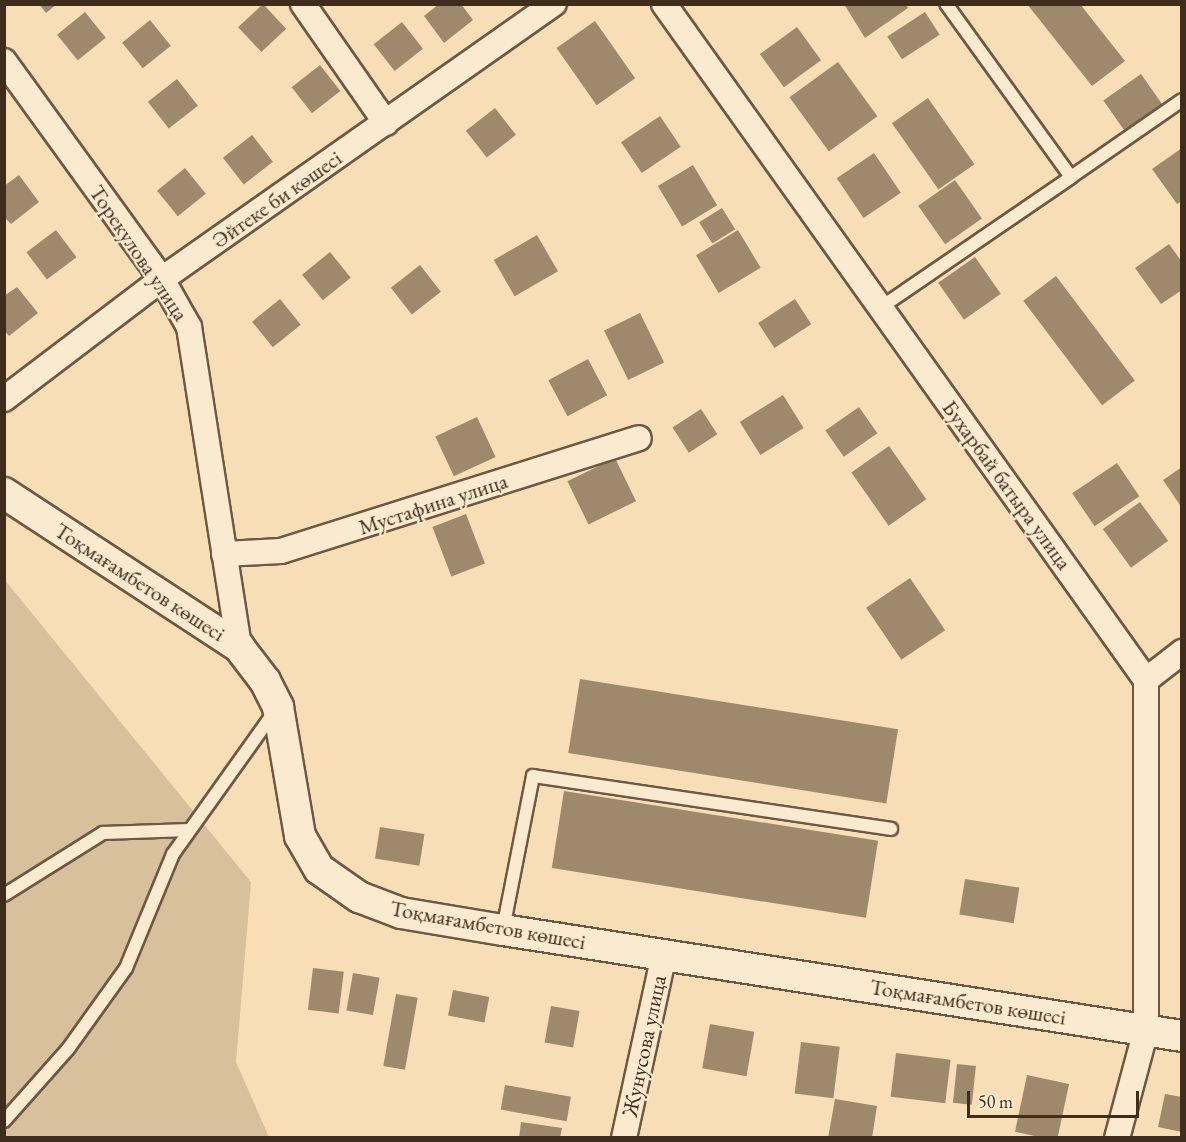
<!DOCTYPE html>
<html>
<head>
<meta charset="utf-8">
<style>
	body { margin:0 }
	#map { position:relative; width:1186px; height:1142px; overflow:hidden; background:#f7deb7; font-family:"EB Garamond",serif }
	div>[style] { position:absolute }
	[style*='--x'] { left:calc(var(--x)*1px); top:calc(var(--y)*1px); width:calc(var(--w)*1px); rotate:calc(var(--a)*1deg) }
	.green>* { inset:0; background:#d8c09d }
	.building>* { inset:0; background:#9f896d; transform-origin:0 0 }
	.roads { filter:drop-shadow(2px 0 #6d5844) drop-shadow(-2px 0 #6d5844) drop-shadow(0 2px #6d5844) drop-shadow(0 -2px #6d5844) }
	.service>* { height:12px; margin:-6px; padding:0 6px; transform-origin:6px; border-radius:6px; background:#faead0 }
	.minor>* { height:24px; margin:-12px; padding:0 12px; transform-origin:12px; border-radius:12px; background:#faead0 }
	.tertiary>* { height:30px; margin:-15px; padding:0 15px; transform-origin:15px; border-radius:15px; background:#faead0 }
	span { translate:-50% -50%; white-space:nowrap; text-align:center; line-height:1.15; -webkit-text-stroke:4.5px #faead0; paint-order:stroke }
	.street-label { font-size:22px; color:#3f2c1d }
	.frame { position:absolute; inset:0; border:6px solid #3f2c1d; pointer-events:none }
	.scale { position:absolute; left:967px; top:1091px; width:172px; height:27px; box-sizing:border-box; border:3px solid #3f2c1d; border-top:0; padding-left:8px; font-size:18px; line-height:21px; white-space:nowrap; color:#3f2c1d; -webkit-text-stroke:4px #faead0; paint-order:stroke }
</style>
</head>
<body>
<div id="map">
	<div class="green">
		<div style="clip-path:polygon(4px 579px,251px 882px,236px 1062px,269px 1137px,5px 1137px)"></div>
	</div>
	<div class="building">
		<div style="clip-path:polygon(39px 4px,57px 4px,46px 13px)"></div>
		<div style="left:263px;top:4px;width:34px;height:34px;rotate:47deg"></div>
		<div style="clip-path:polygon(439px 4px,461px 4px,473px 20px,444px 43px,424px 16px)"></div>
		<div style="clip-path:polygon(844px 4px,906px 4px,908px 8px,865px 38px)"></div>
		<div style="clip-path:polygon(1027px 4px,1080px 4px,1125px 61px,1092px 86px)"></div>
		<div style="left:85px;top:12px;width:33px;height:36px;rotate:51deg"></div>
		<div style="left:925px;top:12px;width:27px;height:45px;rotate:57deg"></div>
		<div style="left:150px;top:20px;width:33px;height:36px;rotate:51deg"></div>
		<div style="left:595px;top:21px;width:70px;height:47px;rotate:55deg"></div>
		<div style="left:402px;top:22px;width:34px;height:36px;rotate:52deg"></div>
		<div style="left:797px;top:27px;width:41px;height:46px;rotate:54deg"></div>
		<div style="left:838px;top:62px;width:67px;height:60px;rotate:54deg"></div>
		<div style="left:320px;top:65px;width:33px;height:36px;rotate:52deg"></div>
		<div style="left:1141px;top:74px;width:37px;height:46px;rotate:55deg"></div>
		<div style="left:177px;top:79px;width:34px;height:37px;rotate:52deg"></div>
		<div style="left:928px;top:98px;width:81px;height:44px;rotate:55deg"></div>
		<div style="left:495px;top:108px;width:34px;height:37px;rotate:52deg"></div>
		<div style="left:660px;top:116px;width:37px;height:47px;rotate:56deg"></div>
		<div style="left:252px;top:135px;width:34px;height:37px;rotate:52deg"></div>
		<div style="clip-path:polygon(1182px 148px,1182px 201px,1177px 204px,1152px 169px)"></div>
		<div style="left:874px;top:153px;width:48px;height:45px;rotate:56deg"></div>
		<div style="left:693px;top:165px;width:47px;height:41px;rotate:59deg"></div>
		<div style="left:185px;top:168px;width:33px;height:36px;rotate:51deg"></div>
		<div style="clip-path:polygon(19px 175px,39px 202px,11px 224px,4px 217px,4px 186px)"></div>
		<div style="left:955px;top:180px;width:47px;height:45px;rotate:55deg"></div>
		<div style="left:722px;top:208px;width:25px;height:27px;rotate:58deg"></div>
		<div style="left:56px;top:230px;width:34px;height:37px;rotate:53deg"></div>
		<div style="left:738px;top:230px;width:44px;height:49px;rotate:59deg"></div>
		<div style="left:537px;top:235px;width:42px;height:50px;rotate:60deg"></div>
		<div style="clip-path:polygon(1169px 244px,1182px 262px,1182px 290px,1161px 304px,1135px 268px)"></div>
		<div style="left:330px;top:252px;width:33px;height:36px;rotate:51deg"></div>
		<div style="left:975px;top:257px;width:45px;height:45px;rotate:55deg"></div>
		<div style="left:420px;top:265px;width:34px;height:37px;rotate:52deg"></div>
		<div style="left:1056px;top:276px;width:131px;height:41px;rotate:53deg"></div>
		<div style="clip-path:polygon(17px 287px,38px 313px,9px 336px,4px 330px,4px 296px)"></div>
		<div style="left:280px;top:299px;width:33px;height:36px;rotate:51deg"></div>
		<div style="left:795px;top:299px;width:30px;height:44px;rotate:57deg"></div>
		<div style="left:640px;top:313px;width:55px;height:40px;rotate:64deg"></div>
		<div style="left:588px;top:359px;width:41px;height:45px;rotate:62deg"></div>
		<div style="left:783px;top:395px;width:39px;height:51px;rotate:58deg"></div>
		<div style="left:859px;top:407px;width:32px;height:41px;rotate:55deg"></div>
		<div style="left:701px;top:409px;width:30px;height:34px;rotate:57deg"></div>
		<div style="left:477px;top:417px;width:44px;height:46px;rotate:65deg"></div>
		<div style="left:889px;top:446px;width:65px;height:46px;rotate:55deg"></div>
		<div style="left:615px;top:458px;width:48px;height:53px;rotate:64deg"></div>
		<div style="left:1117px;top:463px;width:40px;height:54px;rotate:56deg"></div>
		<div style="clip-path:polygon(1182px 467px,1182px 508px,1163px 480px)"></div>
		<div style="left:1140px;top:502px;width:48px;height:46px;rotate:54deg"></div>
		<div style="left:466px;top:514px;width:53px;height:36px;rotate:69deg"></div>
		<div style="left:910px;top:578px;width:63px;height:53px;rotate:56deg"></div>
		<div style="left:580px;top:679px;width:322px;height:75px;rotate:9deg"></div>
		<div style="left:564px;top:791px;width:318px;height:78px;rotate:9deg"></div>
		<div style="left:380px;top:827px;width:45px;height:32px;rotate:9deg"></div>
		<div style="left:965px;top:879px;width:55px;height:36px;rotate:9deg"></div>
		<div style="left:313px;top:968px;width:31px;height:42px;rotate:7deg"></div>
		<div style="left:353px;top:973px;width:27px;height:38px;rotate:10deg"></div>
		<div style="left:453px;top:990px;width:37px;height:26px;rotate:11deg"></div>
		<div style="left:396px;top:994px;width:22px;height:73px;rotate:10deg"></div>
		<div style="left:551px;top:1006px;width:29px;height:37px;rotate:10deg"></div>
		<div style="left:710px;top:1024px;width:45px;height:45px;rotate:10deg"></div>
		<div style="left:801px;top:1042px;width:39px;height:52px;rotate:7deg"></div>
		<div style="left:896px;top:1053px;width:55px;height:44px;rotate:7deg"></div>
		<div style="left:957px;top:1064px;width:19px;height:39px;rotate:6deg"></div>
		<div style="left:1027px;top:1075px;width:43px;height:58px;rotate:12deg"></div>
		<div style="left:505px;top:1085px;width:67px;height:25px;rotate:10deg"></div>
		<div style="clip-path:polygon(1165px 1094px,1182px 1097px,1182px 1132px,1158px 1127px)"></div>
		<div style="clip-path:polygon(835px 1099px,877px 1106px,872px 1138px,828px 1138px)"></div>
		<div style="clip-path:polygon(521px 1122px,562px 1128px,560px 1138px,519px 1138px)"></div>
	</div>
	<div class="roads">
		<div class="service">
			<div style="--x:1071;--y:177;--w:135;--a:-34.7"></div>
			<div style="--x:880;--y:308;--w:232;--a:-34.4"></div>
			<div style="--x:1071;--y:177;--w:213;--a:-125.8"></div>
			<div style="--x:4;--y:895;--w:117;--a:-32.1"></div>
			<div style="--x:103;--y:833;--w:86;--a:-2"></div>
			<div style="--x:503;--y:929;--w:156;--a:-78.9"></div>
			<div style="--x:533;--y:776;--w:362;--a:8.4"></div>
			<div style="--x:4;--y:1121;--w:96;--a:-48.4"></div>
			<div style="--x:68;--y:1049;--w:100;--a:-54.4"></div>
			<div style="--x:126;--y:968;--w:123;--a:-67.6"></div>
			<div style="--x:173;--y:854;--w:176;--a:-54.5"></div>
		</div>
		<div class="minor">
			<div style="--x:303;--y:4;--w:145;--a:55.1"></div>
			<div style="--x:664;--y:4;--w:830;--a:54.51"></div>
			<div style="--x:1146;--y:680;--w:350;--a:90"></div>
			<div style="--x:1146;--y:1030;--w:112;--a:105"></div>
			<div style="--x:4;--y:61;--w:269;--a:54.1"></div>
			<div style="--x:162;--y:279;--w:55;--a:60.6"></div>
			<div style="--x:189;--y:327;--w:324;--a:81.1"></div>
			<div style="--x:4;--y:399;--w:198;--a:-37.2"></div>
			<div style="--x:162;--y:279;--w:479;--a:-35.1"></div>
			<div style="--x:224;--y:554;--w:57;--a:-3"></div>
			<div style="--x:281;--y:551;--w:375;--a:-17.5"></div>
			<div style="--x:1146;--y:680;--w:46;--a:-37.9"></div>
			<div style="--x:624;--y:1138;--w:187;--a:-77.7"></div>
		</div>
		<div class="tertiary">
			<div style="--x:4;--y:493;--w:281;--a:33.2"></div>
			<div style="--x:239;--y:647;--w:43;--a:52.6"></div>
			<div style="--x:265;--y:681;--w:29;--a:63"></div>
			<div style="--x:278;--y:707;--w:131;--a:80.3"></div>
			<div style="--x:300;--y:836;--w:38;--a:60"></div>
			<div style="--x:319;--y:869;--w:49;--a:35"></div>
			<div style="--x:359;--y:897;--w:45;--a:20.9"></div>
			<div style="--x:401;--y:913;--w:103;--a:9.5"></div>
			<div style="--x:503;--y:930;--w:687;--a:8.87"></div>
		</div>
	</div>
	<div class="street-label">
		<span style="left:277px;top:199px;rotate:-35deg">Әйтеке би көшесі</span>
		<span style="left:139px;top:253px;rotate:56deg">Торекулова улица</span>
		<span style="left:1007px;top:485px;rotate:54deg">Бухарбай батыра улица</span>
		<span style="left:433px;top:504px;rotate:-18deg">Мустафина улица</span>
		<span style="left:140px;top:582px;rotate:33deg">Тоқмағамбетов көшесі</span>
		<span style="left:488px;top:925px;rotate:10deg">Тоқмағамбетов көшесі</span>
		<span style="left:968px;top:1002px;rotate:9deg">Тоқмағамбетов көшесі</span>
		<span style="left:644px;top:1046px;rotate:-78deg">Жунусова улица</span>
	</div>
	<div class="frame"></div>
	<div class="scale">50 m</div>
</div>
</body>
</html>
